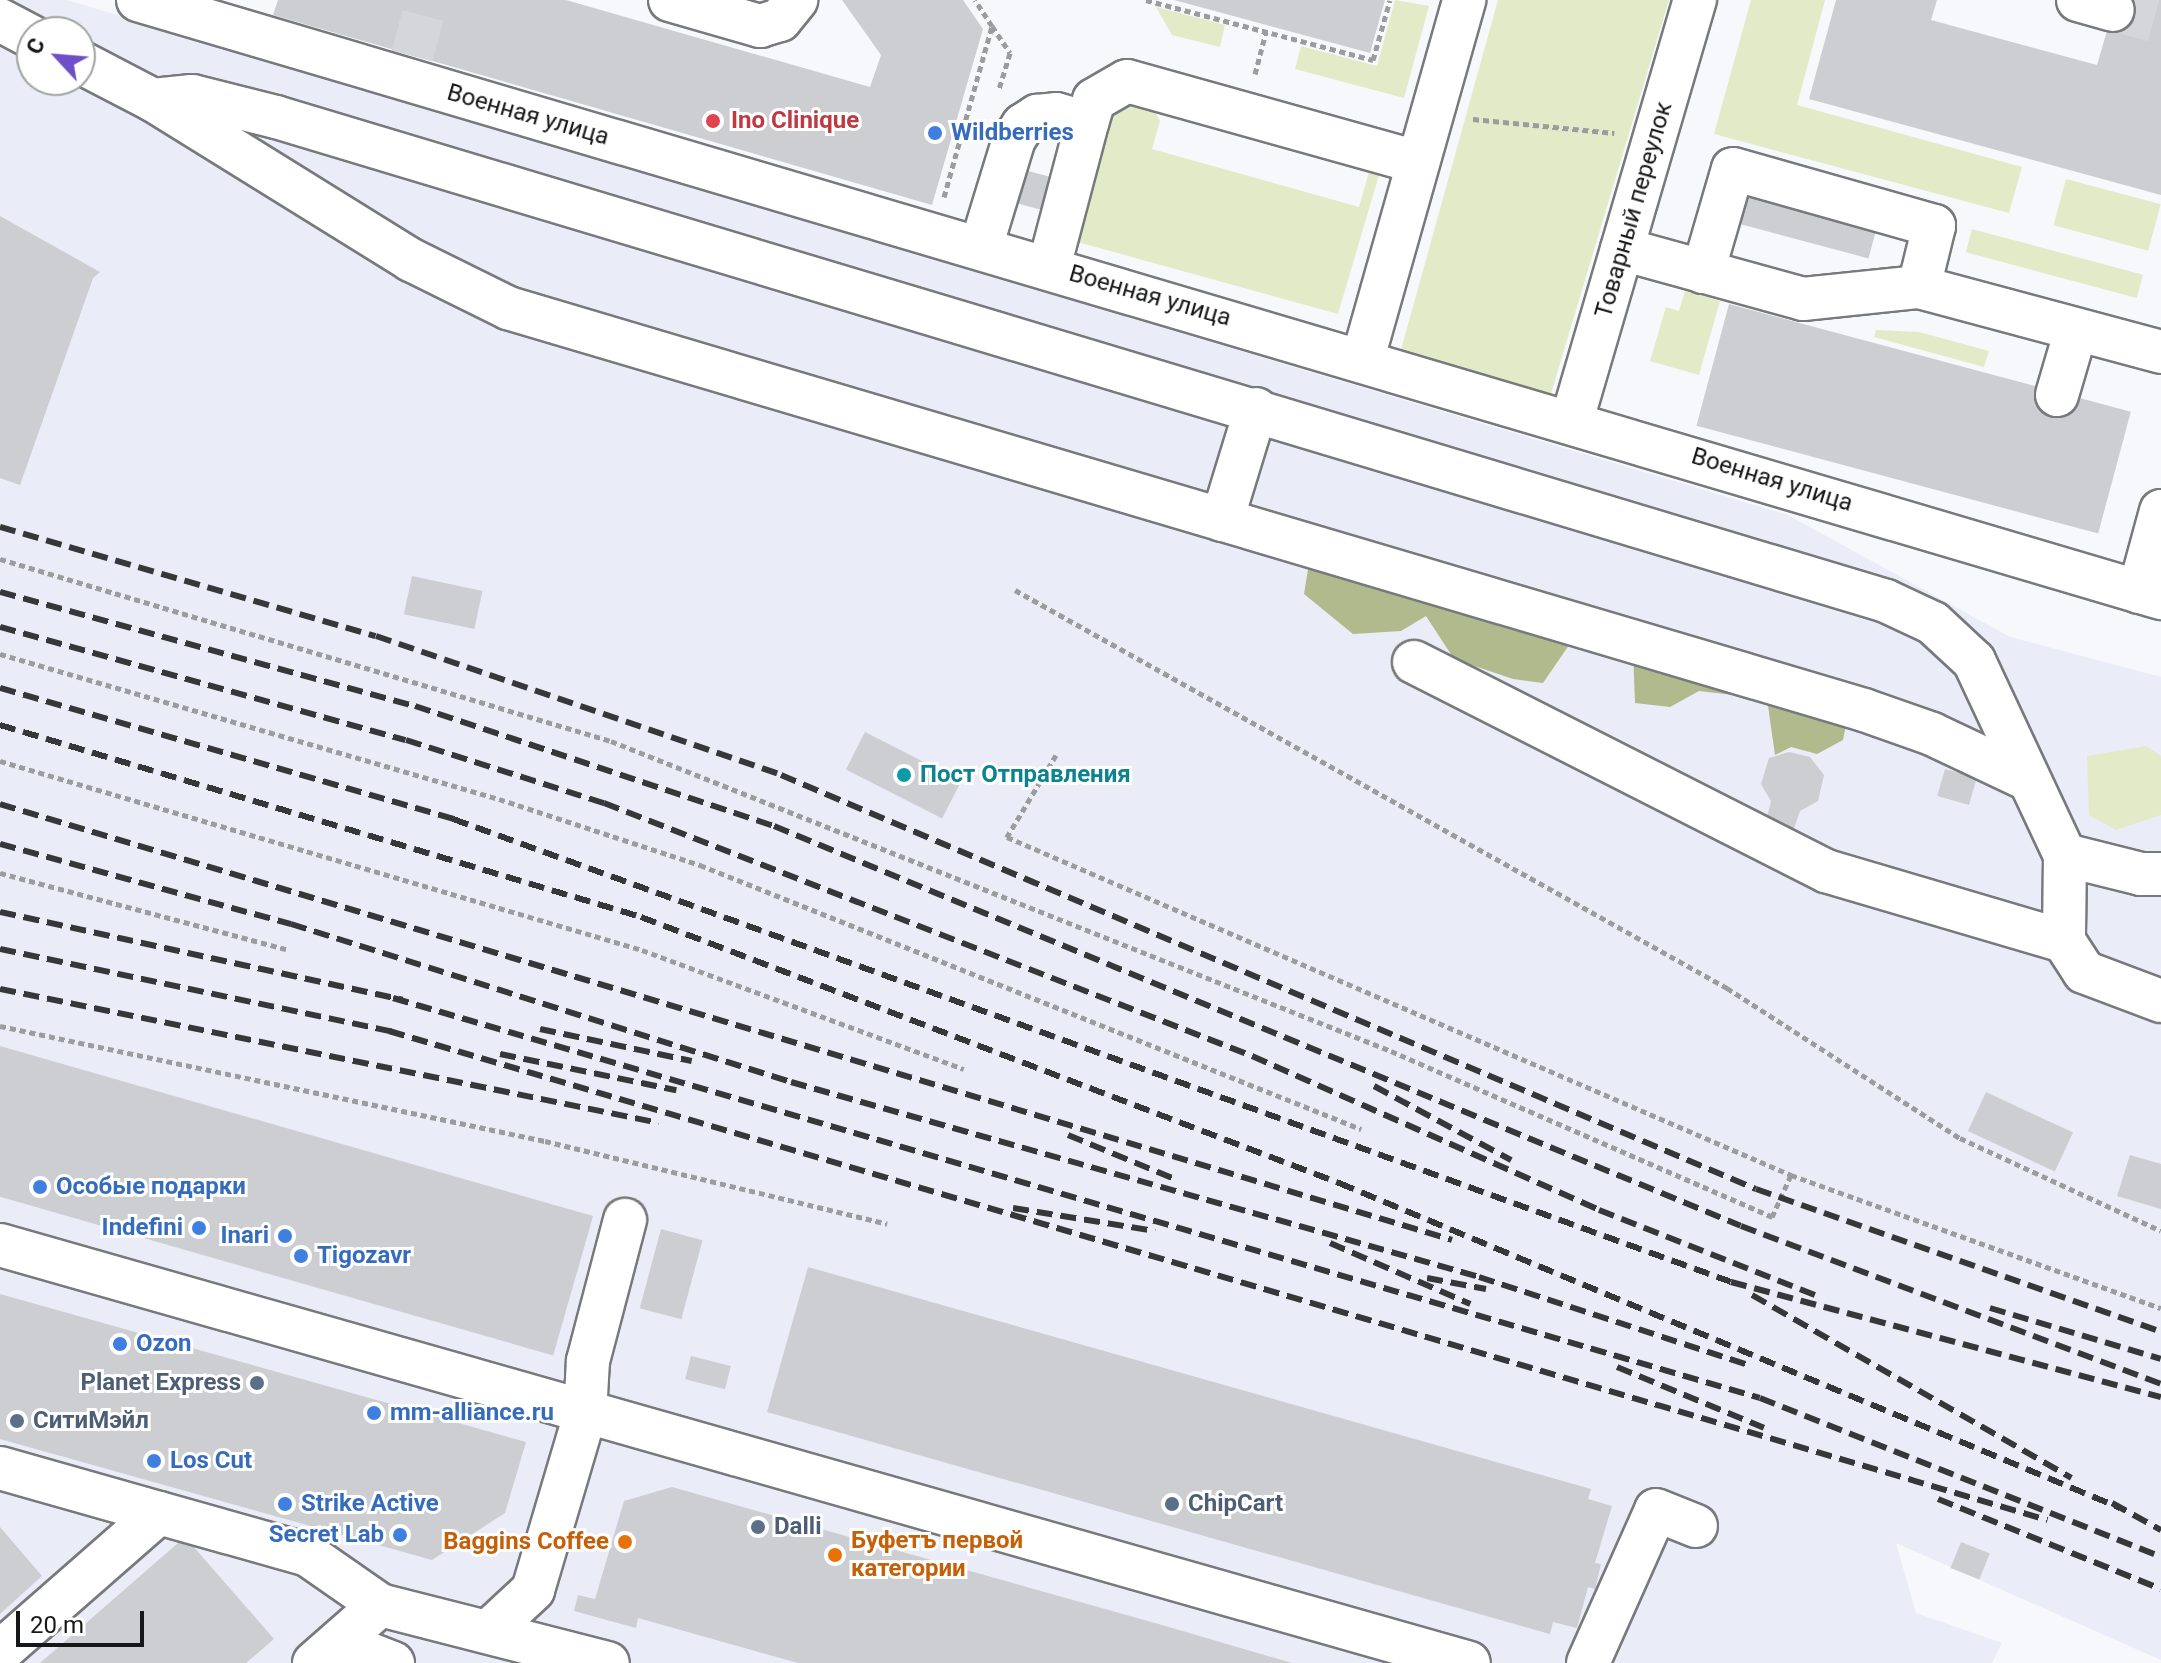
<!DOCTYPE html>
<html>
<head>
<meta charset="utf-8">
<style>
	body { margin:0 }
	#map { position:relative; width:2161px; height:1663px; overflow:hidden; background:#f7f8fb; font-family:Roboto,sans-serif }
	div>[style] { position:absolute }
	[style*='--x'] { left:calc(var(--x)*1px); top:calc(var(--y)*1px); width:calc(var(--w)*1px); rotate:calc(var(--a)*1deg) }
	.built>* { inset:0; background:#eaecf7 }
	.green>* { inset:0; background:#e2eac8; transform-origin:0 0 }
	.forest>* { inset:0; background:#b1ba8c }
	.building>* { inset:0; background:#cdced1; transform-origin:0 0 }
	.minor-tunnel>* { height:42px; margin-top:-21px; transform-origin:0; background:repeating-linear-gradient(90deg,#d5d6d9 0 42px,transparent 0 63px) }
	.path>* { height:5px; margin-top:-2.5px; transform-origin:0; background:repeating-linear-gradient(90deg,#9b9c9e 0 6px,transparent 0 10px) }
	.roads { filter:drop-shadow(2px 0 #78797c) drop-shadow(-2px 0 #78797c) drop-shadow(0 2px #78797c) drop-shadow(0 -2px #78797c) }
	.minor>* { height:42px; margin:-21px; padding:0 21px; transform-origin:21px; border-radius:21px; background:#fff }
	.rail>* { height:6px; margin-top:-3px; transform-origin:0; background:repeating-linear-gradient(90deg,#363739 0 16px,transparent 0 24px) }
	.dots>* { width:22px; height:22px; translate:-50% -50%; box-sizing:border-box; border:4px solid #fff; border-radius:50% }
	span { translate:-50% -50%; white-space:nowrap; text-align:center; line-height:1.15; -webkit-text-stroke:6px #fff; paint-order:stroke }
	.street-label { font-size:24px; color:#161718 }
	.health-label { font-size:24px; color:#be3a42; font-weight:700 }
	.left { translate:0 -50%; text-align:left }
	.shop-label { font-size:24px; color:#366cbe; font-weight:700 }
	.right { translate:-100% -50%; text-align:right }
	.culture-label { font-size:24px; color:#0d838f; font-weight:700 }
	.service-label { font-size:24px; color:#4e5e75; font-weight:700 }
	.food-label { font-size:24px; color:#c56008; font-weight:700 }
	.north { position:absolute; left:16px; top:16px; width:80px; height:80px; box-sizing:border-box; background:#fff; border:2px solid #a2a2a3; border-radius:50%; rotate:296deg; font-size:22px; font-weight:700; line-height:32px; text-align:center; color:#161718 }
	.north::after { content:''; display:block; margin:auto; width:28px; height:36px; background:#6f4fc8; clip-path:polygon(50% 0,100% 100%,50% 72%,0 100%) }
	.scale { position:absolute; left:16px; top:1611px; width:128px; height:36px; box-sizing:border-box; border:4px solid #161718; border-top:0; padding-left:10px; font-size:24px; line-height:28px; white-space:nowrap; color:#161718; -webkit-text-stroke:6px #fff; paint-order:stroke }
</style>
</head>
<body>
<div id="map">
	<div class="built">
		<div style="clip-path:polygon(evenodd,0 0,67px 0,1788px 515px,2010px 637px,2161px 677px,2161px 1660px,1896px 1543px,1916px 1613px,2002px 1643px,1992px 1663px,0 1663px,0 0,32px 32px,80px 32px,80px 80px,32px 80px,32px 32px)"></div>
	</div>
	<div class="green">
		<div style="clip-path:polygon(1395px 0,1429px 6px,1404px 98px,1295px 69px,1301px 46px,1377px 66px)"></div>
		<div style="clip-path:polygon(1498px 0,1669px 0,1549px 400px,1399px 357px)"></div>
		<div style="clip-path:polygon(1751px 0,1825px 0,1797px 105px,2022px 167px,2009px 213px,1714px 134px)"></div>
		<div style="clip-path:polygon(1156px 7px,1225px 25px,1220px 47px,1172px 35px)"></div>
		<div style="clip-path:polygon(1130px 103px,1154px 110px,1160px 121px,1152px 149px,1359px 207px,1371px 165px,1384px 158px,1338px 314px,1074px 241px,1108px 117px,1116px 106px)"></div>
		<div style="left:2066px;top:179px;width:98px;height:48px;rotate:15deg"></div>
		<div style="left:1972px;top:229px;width:177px;height:24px;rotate:15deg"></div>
		<div style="clip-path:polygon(1685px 291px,1720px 301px,1699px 375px,1650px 361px,1666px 307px,1679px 311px)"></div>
		<div style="clip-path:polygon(1876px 330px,1919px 332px,1989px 351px,1984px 367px,1874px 337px)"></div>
		<div style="clip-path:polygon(2146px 746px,2161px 756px,2161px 815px,2116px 830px,2089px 815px,2087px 756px)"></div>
	</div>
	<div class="forest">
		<div style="clip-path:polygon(1310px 557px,1782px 674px,1840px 704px,1846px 725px,1843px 740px,1817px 754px,1791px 747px,1775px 755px,1767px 699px,1699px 691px,1670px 707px,1635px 703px,1633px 650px,1576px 635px,1543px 683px,1513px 679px,1454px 659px,1426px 616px,1401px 631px,1353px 634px,1304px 594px)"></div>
	</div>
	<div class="building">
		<div style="clip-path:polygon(278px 0,566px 0,870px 87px,881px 55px,842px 0,963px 0,983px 29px,932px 205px,273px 15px)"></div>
		<div style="clip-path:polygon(1174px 0,1385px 0,1370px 53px)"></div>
		<div style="clip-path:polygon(1836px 0,1937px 0,1931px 20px,2097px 65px,2116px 0,2161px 0,2161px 195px,1809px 99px)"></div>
		<div style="left:1017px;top:168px;width:35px;height:34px;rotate:15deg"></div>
		<div style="left:1745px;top:186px;width:138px;height:38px;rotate:15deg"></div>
		<div style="clip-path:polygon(0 216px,100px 272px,93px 278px,20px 485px,0 478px)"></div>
		<div style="left:1729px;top:304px;width:416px;height:126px;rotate:15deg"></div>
		<div style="left:412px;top:576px;width:72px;height:39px;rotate:12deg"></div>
		<div style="left:865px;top:732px;width:108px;height:42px;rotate:27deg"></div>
		<div style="clip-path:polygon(1789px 752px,1810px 757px,1824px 775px,1818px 801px,1800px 811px,1793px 831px,1766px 821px,1771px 801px,1761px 784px,1769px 758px)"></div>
		<div style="left:1945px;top:769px;width:33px;height:28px;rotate:16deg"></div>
		<div style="left:0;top:1046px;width:617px;height:145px;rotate:16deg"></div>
		<div style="left:1986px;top:1092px;width:96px;height:43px;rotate:25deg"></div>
		<div style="clip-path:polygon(2130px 1155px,2161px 1164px,2161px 1209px,2117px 1196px)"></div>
		<div style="left:661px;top:1229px;width:43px;height:82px;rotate:15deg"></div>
		<div style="clip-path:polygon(808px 1267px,1591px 1489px,1588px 1499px,1612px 1506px,1595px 1563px,1601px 1564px,1595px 1589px,1588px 1587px,1577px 1628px,1553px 1622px,1550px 1634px,767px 1412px)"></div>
		<div style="clip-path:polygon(0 1294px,526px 1442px,505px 1513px,432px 1560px,0 1439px)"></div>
		<div style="left:691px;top:1356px;width:41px;height:24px;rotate:14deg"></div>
		<div style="clip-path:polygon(672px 1487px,1162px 1625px,1292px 1663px,798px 1663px,638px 1618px,636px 1628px,574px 1611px,578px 1595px,595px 1599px,624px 1501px)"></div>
		<div style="clip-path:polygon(0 1527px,42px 1576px,0 1614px)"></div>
		<div style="clip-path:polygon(185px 1537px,274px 1639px,246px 1663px,40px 1663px)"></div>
		<div style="left:1961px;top:1542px;width:31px;height:28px;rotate:22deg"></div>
	</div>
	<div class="minor-tunnel">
		<div style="--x:2113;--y:10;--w:50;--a:15.2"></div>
		<div style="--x:412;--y:56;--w:58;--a:-75"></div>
	</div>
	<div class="path">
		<div style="--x:1146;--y:0;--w:235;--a:14.8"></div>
		<div style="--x:1373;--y:60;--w:62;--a:-74.2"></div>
		<div style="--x:992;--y:26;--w:32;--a:56"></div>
		<div style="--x:1010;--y:53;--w:39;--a:107"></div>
		<div style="--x:1255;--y:74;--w:43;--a:-75.3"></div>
		<div style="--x:1473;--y:119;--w:142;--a:5.7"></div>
		<div style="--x:944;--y:197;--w:178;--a:-74.3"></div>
		<div style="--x:992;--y:26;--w:31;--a:-123"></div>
		<div style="--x:0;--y:559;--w:638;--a:16.59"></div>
		<div style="--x:611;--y:741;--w:839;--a:21.67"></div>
		<div style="--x:1391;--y:1051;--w:416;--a:23.5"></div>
		<div style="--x:1772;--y:1217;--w:46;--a:-65.7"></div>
		<div style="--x:1791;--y:1175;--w:393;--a:19.8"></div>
		<div style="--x:1015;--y:590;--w:816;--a:29.2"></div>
		<div style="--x:1727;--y:988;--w:277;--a:32.8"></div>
		<div style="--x:1960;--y:1138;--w:221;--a:24.8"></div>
		<div style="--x:0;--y:654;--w:520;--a:16.2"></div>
		<div style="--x:499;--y:799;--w:212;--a:18.2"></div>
		<div style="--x:700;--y:865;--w:712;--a:21.77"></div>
		<div style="--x:1056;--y:755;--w:96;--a:120.9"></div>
		<div style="--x:1007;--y:837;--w:854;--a:23.32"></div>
		<div style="--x:0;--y:761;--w:669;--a:16.4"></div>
		<div style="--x:642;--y:950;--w:343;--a:20.3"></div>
		<div style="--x:0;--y:873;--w:296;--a:14.9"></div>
		<div style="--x:0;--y:1026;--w:557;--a:11.92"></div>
		<div style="--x:545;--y:1141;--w:352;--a:13.6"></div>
	</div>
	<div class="roads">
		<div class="minor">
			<div style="--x:138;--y:0;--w:2110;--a:16.47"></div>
			<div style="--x:670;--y:0;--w:94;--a:16.1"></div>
			<div style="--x:760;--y:26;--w:21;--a:-17"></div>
			<div style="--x:780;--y:20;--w:26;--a:-51"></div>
			<div style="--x:2078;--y:0;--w:36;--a:16"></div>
			<div style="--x:0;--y:20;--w:36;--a:28"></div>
			<div style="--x:80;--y:62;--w:82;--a:27.5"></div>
			<div style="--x:153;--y:100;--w:39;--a:-6"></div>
			<div style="--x:192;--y:96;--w:87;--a:14"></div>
			<div style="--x:276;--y:117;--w:1681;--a:16.73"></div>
			<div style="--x:1886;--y:601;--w:52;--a:25.1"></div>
			<div style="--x:1933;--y:623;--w:56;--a:42.8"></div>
			<div style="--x:1974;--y:661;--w:214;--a:64.9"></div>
			<div style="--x:2065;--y:855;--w:86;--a:90.7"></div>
			<div style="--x:2064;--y:941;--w:37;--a:57"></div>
			<div style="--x:2084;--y:972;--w:82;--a:20.6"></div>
			<div style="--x:153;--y:100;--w:304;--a:31.8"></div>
			<div style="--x:411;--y:260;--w:108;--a:26.3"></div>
			<div style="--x:508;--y:308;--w:1414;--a:16.51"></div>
			<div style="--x:1864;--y:710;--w:72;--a:19.4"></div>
			<div style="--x:1932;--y:734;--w:103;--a:25.3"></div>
			<div style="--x:981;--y:247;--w:113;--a:-73"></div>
			<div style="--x:1014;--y:139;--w:17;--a:-57"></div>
			<div style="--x:1023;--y:125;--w:17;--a:-33"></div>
			<div style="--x:1037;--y:116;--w:19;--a:-6"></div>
			<div style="--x:1056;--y:114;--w:32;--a:16"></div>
			<div style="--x:1087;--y:123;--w:24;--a:-73"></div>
			<div style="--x:1094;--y:100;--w:38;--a:-30"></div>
			<div style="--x:1127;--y:81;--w:302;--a:15.6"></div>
			<div style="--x:1622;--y:249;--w:188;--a:15.4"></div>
			<div style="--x:1803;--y:299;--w:117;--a:-5.9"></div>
			<div style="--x:1919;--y:287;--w:251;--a:15"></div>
			<div style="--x:1049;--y:267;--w:149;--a:-75.2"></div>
			<div style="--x:1703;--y:272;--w:107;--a:-73.8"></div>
			<div style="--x:1733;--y:169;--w:209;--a:15.8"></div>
			<div style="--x:1934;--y:226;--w:63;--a:103.8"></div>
			<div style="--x:1363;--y:358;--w:372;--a:-74.2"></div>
			<div style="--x:2057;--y:395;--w:68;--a:-73.7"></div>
			<div style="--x:1572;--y:420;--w:438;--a:-73.7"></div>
			<div style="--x:1222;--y:520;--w:116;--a:-73"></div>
			<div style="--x:2139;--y:592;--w:84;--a:-74.8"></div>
			<div style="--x:1414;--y:662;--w:462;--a:26.9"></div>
			<div style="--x:1826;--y:871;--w:248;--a:16.4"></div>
			<div style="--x:2065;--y:855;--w:78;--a:14"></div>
			<div style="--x:2141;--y:874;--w:20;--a:0"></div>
			<div style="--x:0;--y:1245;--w:1527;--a:15.88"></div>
			<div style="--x:0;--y:1468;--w:165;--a:15.8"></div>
			<div style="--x:490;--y:1630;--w:59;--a:-42.9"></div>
			<div style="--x:533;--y:1590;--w:184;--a:-73.5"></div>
			<div style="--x:585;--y:1414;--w:53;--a:-86.8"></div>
			<div style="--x:588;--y:1361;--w:146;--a:-75.3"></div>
			<div style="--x:339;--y:1642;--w:58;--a:21.3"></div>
			<div style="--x:0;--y:1652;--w:211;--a:-41.2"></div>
			<div style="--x:159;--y:1513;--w:155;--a:15.7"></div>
			<div style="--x:308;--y:1555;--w:88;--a:34.8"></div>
			<div style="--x:314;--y:1663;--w:88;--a:-41.3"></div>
			<div style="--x:380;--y:1605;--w:235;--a:14.3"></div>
			<div style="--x:1588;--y:1663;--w:167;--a:-66"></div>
			<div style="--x:1656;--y:1510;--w:43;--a:21.8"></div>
		</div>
	</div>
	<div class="rail">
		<div style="--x:0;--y:527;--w:391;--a:16.2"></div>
		<div style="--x:376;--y:636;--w:428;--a:18.9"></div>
		<div style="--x:781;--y:775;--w:1059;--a:23.01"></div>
		<div style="--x:1756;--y:1189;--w:430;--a:19.4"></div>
		<div style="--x:0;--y:592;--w:430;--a:15.4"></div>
		<div style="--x:415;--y:706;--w:379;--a:18.5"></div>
		<div style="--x:774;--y:826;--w:1046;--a:22.47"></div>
		<div style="--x:1741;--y:1226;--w:449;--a:20.6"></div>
		<div style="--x:0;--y:627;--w:421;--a:15.6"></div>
		<div style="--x:406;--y:740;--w:208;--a:17.7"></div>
		<div style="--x:604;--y:803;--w:696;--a:21.33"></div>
		<div style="--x:1252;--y:1056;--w:380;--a:23.9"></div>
		<div style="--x:1599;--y:1210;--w:232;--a:21.5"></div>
		<div style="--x:0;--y:688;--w:472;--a:16.1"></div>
		<div style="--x:453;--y:819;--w:1359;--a:19.91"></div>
		<div style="--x:1731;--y:1282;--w:445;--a:15"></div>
		<div style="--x:0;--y:725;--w:669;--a:16.67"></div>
		<div style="--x:641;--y:917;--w:747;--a:20.86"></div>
		<div style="--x:1339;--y:1183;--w:846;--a:22.59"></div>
		<div style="--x:0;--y:804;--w:1516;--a:16.71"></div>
		<div style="--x:0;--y:844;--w:302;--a:15.4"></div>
		<div style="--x:291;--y:924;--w:524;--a:17.54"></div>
		<div style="--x:791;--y:1082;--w:715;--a:15.82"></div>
		<div style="--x:1479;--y:1277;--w:287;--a:18.1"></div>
		<div style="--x:0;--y:912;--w:412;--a:12.3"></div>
		<div style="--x:0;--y:949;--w:407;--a:11.9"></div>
		<div style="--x:0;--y:989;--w:672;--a:11.49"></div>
		<div style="--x:393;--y:998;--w:1424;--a:16.31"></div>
		<div style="--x:1760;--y:1398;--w:431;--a:21.6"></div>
		<div style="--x:540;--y:1029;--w:155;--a:11.9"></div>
		<div style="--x:389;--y:1031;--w:1729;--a:16.43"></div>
		<div style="--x:500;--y:1054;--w:180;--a:11.6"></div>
		<div style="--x:1374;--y:1086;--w:156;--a:28.4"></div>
		<div style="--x:1068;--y:1135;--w:116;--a:22.4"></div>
		<div style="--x:1013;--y:1208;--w:144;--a:9.2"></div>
		<div style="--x:1330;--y:1243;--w:153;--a:23.5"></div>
		<div style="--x:1427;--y:1278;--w:60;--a:10.6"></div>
		<div style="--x:1752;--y:1295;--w:368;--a:29.8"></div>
		<div style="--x:1990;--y:1308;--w:178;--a:16.6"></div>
		<div style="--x:1617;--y:1367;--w:159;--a:22.5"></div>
		<div style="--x:1938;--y:1499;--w:240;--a:22"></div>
		<div style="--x:2112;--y:1503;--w:56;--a:28.9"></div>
	</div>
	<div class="dots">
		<div style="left:713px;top:121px;background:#e0444e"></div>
		<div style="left:935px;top:133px;background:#3f7fe0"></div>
		<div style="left:904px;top:775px;background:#0f9aa8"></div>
		<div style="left:40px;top:1187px;background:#3f7fe0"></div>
		<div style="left:199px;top:1228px;background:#3f7fe0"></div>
		<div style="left:285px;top:1236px;background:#3f7fe0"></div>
		<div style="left:301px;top:1256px;background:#3f7fe0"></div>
		<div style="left:120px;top:1344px;background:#3f7fe0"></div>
		<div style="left:257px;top:1383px;background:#5c6f8a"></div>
		<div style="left:374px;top:1413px;background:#3f7fe0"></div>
		<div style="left:17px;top:1421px;background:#5c6f8a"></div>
		<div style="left:154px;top:1461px;background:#3f7fe0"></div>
		<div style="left:285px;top:1504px;background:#3f7fe0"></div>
		<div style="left:1172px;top:1504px;background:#5c6f8a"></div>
		<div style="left:758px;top:1527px;background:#5c6f8a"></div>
		<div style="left:400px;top:1535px;background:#3f7fe0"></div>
		<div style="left:625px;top:1542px;background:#e8710a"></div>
		<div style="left:835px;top:1555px;background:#e8710a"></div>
	</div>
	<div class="street-label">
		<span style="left:528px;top:115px;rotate:16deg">Военная улица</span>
		<span style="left:1634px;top:210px;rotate:-74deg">Товарный переулок</span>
		<span style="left:1150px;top:296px;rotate:16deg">Военная улица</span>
		<span style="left:1772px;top:480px;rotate:17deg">Военная улица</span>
	</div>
	<div class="health-label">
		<span class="left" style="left:731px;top:121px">Ino Clinique</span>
	</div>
	<div class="shop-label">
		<span class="left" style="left:951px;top:133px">Wildberries</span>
		<span class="left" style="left:56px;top:1187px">Особые подарки</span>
		<span class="right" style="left:183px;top:1228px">Indefini</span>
		<span class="right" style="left:269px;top:1236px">Inari</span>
		<span class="left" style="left:317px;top:1256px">Tigozavr</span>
		<span class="left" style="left:136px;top:1344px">Ozon</span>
		<span class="left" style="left:390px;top:1413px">mm-alliance.ru</span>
		<span class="left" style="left:170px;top:1461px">Los Cut</span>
		<span class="left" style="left:301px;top:1504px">Strike Active</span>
		<span class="right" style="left:384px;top:1535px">Secret Lab</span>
	</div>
	<div class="culture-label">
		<span class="left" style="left:920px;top:775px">Пост Отправления</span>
	</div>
	<div class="service-label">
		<span class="right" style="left:241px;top:1383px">Planet Express</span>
		<span class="left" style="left:33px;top:1421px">СитиМэйл</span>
		<span class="left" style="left:1188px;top:1504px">ChipCart</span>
		<span class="left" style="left:774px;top:1527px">Dalli</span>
	</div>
	<div class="food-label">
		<span class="left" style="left:851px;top:1555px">Буфетъ первой<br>категории</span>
		<span class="right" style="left:609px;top:1542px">Baggins Coffee</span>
	</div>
	<div class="north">С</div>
	<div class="scale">20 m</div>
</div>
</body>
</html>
